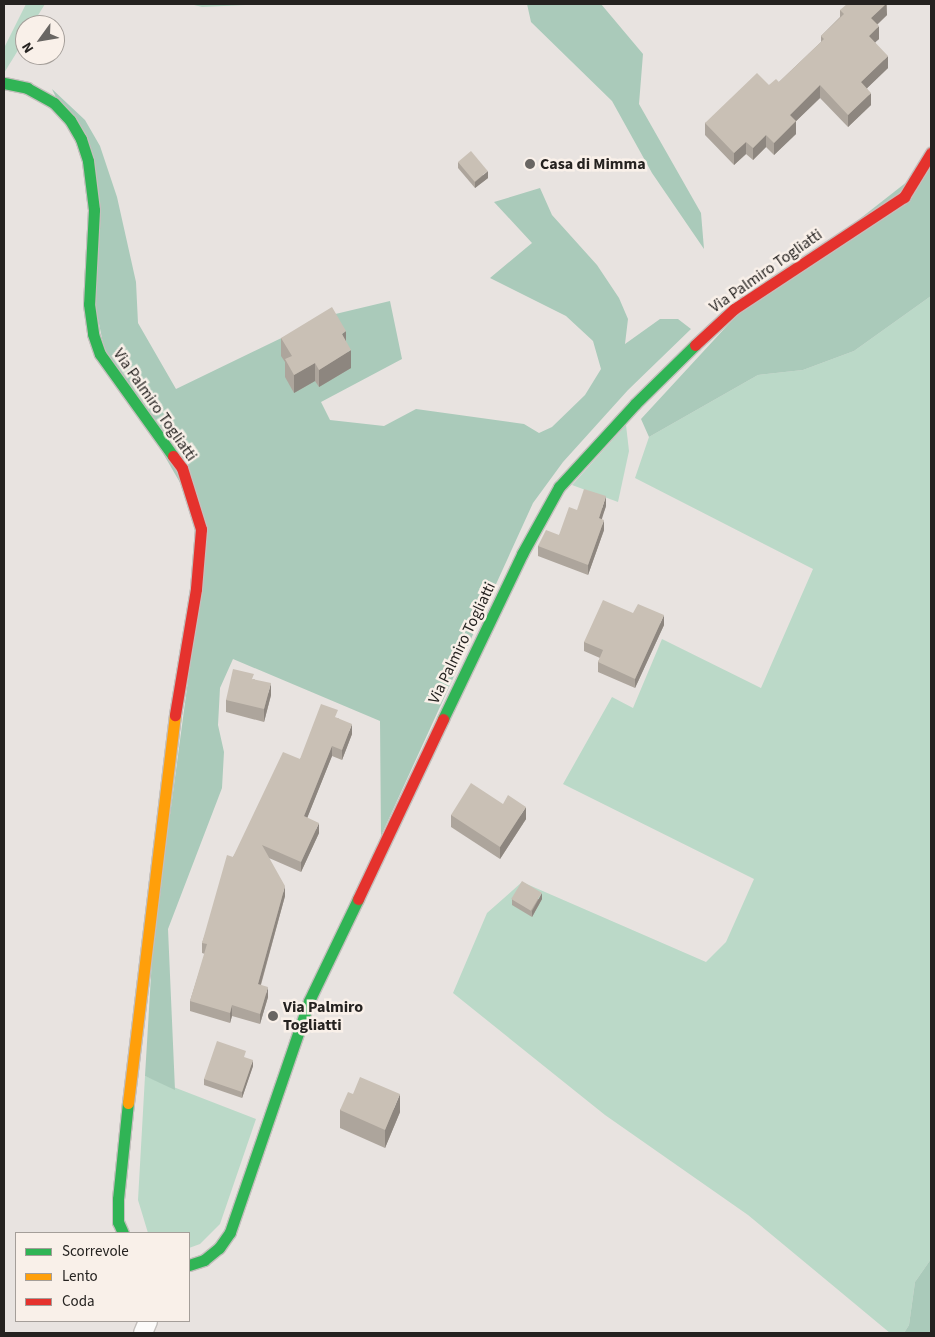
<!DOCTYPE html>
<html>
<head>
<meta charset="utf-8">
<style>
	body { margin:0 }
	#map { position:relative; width:935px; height:1337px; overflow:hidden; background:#e8e3e0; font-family:"Source Sans 3",sans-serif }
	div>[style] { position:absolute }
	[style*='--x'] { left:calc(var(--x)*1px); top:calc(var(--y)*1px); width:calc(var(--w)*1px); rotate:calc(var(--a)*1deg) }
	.green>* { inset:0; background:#bbd9c8 }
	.forest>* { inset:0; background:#aacaba }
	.roads { filter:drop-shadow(1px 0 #c3bfbc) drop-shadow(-1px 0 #c3bfbc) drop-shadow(0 1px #c3bfbc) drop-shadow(0 -1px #c3bfbc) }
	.street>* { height:18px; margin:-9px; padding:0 9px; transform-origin:9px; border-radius:9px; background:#fcfbfa }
	.fast>* { height:11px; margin:-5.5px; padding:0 5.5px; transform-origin:5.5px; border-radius:5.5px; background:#30b455 }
	.slow>* { height:11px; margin:-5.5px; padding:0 5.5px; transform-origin:5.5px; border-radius:5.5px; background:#ff9f0a }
	.jam>* { height:11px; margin:-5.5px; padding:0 5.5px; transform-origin:5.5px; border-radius:5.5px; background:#e5322d }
	.wall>* { inset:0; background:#ada59c }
	.shaded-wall>* { inset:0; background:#8d867f }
	.building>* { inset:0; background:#c9c0b5; transform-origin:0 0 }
	.dots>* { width:14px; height:14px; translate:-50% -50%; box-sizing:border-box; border:2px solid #f9f0e9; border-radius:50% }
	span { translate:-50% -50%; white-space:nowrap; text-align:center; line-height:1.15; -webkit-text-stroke:5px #f9f0e9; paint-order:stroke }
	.poi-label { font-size:16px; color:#252220; font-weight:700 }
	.left { translate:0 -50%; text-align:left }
	.street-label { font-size:16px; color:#252220 }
	.frame { position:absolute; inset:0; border:5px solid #252220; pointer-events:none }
	.legend { position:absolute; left:15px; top:1232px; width:175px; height:90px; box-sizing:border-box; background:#f9f0e9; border:1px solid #a49e99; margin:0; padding:6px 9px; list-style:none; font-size:15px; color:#252220 }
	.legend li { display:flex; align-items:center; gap:10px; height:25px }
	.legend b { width:25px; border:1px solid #a49e99 }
	.north { position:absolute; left:15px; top:15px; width:50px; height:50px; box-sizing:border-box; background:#f9f0e9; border:1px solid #a49e99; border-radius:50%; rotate:238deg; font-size:14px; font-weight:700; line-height:20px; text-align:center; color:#252220 }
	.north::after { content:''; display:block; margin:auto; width:18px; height:22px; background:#696663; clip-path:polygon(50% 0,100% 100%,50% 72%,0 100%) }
</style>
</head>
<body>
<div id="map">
	<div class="green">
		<div style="clip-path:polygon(26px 4px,45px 4px,32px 25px,25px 25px,25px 39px,4px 73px,4px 48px)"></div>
		<div style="clip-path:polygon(190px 4px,264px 4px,202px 7px)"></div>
		<div style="clip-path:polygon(931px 296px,931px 1259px,915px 1282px,909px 1325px,904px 1333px,890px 1333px,748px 1215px,605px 1115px,453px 993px,487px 913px,522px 882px,706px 962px,726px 942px,754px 879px,563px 784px,612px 697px,633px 708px,662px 639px,761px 688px,813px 569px,635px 478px,649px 437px,758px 375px,803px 370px,854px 351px)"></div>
		<div style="clip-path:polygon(626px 425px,629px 451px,618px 502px,572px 485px)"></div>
		<div style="clip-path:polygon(145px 1076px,256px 1119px,220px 1224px,200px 1244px,189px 1248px,189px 1233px,148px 1233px,138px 1200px)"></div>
	</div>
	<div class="forest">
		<div style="clip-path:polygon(527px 4px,601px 4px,643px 54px,639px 104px,701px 213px,704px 249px,652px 173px,612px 101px,531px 22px)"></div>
		<div style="clip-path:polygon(52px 89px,85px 120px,100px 146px,117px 197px,136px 282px,138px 323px,176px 389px,327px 316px,390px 301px,402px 359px,321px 402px,330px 420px,384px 426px,416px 409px,524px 424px,539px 433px,552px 427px,585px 395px,601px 369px,593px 341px,566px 316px,490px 278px,532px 243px,494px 202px,540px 188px,552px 215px,597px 265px,619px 298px,628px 319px,625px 344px,660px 319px,678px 319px,691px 329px,628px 390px,563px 462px,533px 503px,381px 836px,380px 721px,233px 659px,220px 688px,218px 725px,224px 752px,222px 788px,168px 929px,175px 1090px,145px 1076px,153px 942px,208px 531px,105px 353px,95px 304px,96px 181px)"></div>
		<div style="clip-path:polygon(931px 163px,931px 296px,854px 351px,803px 370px,758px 375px,649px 437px,641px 419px,737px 315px)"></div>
		<div style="clip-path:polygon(931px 1259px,931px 1333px,904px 1333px,909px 1325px,915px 1282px)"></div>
	</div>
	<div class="roads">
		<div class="street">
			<div style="--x:143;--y:1333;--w:13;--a:-67"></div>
		</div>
		<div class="fast">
			<div style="--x:4;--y:83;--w:24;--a:12"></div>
			<div style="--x:27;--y:88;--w:31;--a:29"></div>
			<div style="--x:54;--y:103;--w:23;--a:47"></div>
			<div style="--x:70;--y:120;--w:22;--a:60"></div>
			<div style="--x:81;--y:139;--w:23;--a:72"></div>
			<div style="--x:88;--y:161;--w:49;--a:83"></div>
			<div style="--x:94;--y:210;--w:94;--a:93"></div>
			<div style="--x:89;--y:304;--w:30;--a:82"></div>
			<div style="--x:93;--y:334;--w:21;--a:71"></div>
			<div style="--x:100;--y:354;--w:125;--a:54.4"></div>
			<div style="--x:443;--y:719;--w:183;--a:-64.4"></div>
			<div style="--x:522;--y:554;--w:77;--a:-61.1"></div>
			<div style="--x:559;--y:487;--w:113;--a:-47.5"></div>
			<div style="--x:635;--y:404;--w:84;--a:-44.5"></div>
			<div style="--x:123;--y:1233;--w:12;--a:-114"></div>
			<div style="--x:118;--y:1222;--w:23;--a:-90"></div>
			<div style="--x:118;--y:1199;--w:97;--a:-84.1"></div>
			<div style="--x:189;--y:1265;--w:16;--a:-18"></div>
			<div style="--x:204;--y:1260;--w:19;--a:-39"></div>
			<div style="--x:219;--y:1248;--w:19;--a:-55"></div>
			<div style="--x:230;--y:1232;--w:244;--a:-71.1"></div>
			<div style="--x:309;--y:1001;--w:113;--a:-64.3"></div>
		</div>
		<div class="slow">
			<div style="--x:128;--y:1103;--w:391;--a:-83.1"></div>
		</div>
		<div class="jam">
			<div style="--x:695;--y:345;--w:53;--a:-42.7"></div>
			<div style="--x:734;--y:309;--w:204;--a:-33.4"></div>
			<div style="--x:904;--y:197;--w:52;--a:-58.5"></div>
			<div style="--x:173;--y:456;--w:15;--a:53"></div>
			<div style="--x:182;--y:468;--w:64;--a:72.7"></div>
			<div style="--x:201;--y:529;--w:60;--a:94.8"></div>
			<div style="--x:196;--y:589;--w:128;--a:99.5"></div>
			<div style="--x:358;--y:899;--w:199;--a:-64.7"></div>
		</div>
	</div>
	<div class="wall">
		<div style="clip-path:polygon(887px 4px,887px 15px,877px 25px,879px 39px,875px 42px,888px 68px,867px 88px,871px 105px,848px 127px,820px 98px,796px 121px,796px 134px,774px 155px,766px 147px,753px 160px,746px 154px,734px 165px,705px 135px,705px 123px,769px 85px,779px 82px,821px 42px,821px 36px,840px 17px,840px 10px)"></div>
		<div style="clip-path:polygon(458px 162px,488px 178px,475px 188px,458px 168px)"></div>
		<div style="clip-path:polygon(281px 338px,346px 342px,351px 368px,319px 387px,315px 381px,294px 393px,285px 377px,285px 362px,281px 356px)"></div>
		<div style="clip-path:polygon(606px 506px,601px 519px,604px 530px,588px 575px,538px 556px,538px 546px,559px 535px)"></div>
		<div style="clip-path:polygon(633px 613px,664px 625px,635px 688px,598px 672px,598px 662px,600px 658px,584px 651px,584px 642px)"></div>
		<div style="clip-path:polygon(254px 679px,271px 695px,264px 722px,226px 712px,226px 700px)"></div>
		<div style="clip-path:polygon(338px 718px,352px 734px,342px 760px,332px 756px,307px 818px,319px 833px,301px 872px,269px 858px,285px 896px,261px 985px,268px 997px,260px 1024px,232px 1016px,230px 1023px,190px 1011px,190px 1001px,205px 954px,202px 953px,202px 943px,233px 857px,300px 759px)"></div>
		<div style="clip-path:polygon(503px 804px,526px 819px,500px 859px,451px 827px,451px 815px)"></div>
		<div style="clip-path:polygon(512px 899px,542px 899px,532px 917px,512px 905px)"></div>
		<div style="clip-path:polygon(246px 1058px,253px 1066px,242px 1098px,204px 1085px,204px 1079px)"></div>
		<div style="clip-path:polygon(353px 1094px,400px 1112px,385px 1148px,340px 1128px,340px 1110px)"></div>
	</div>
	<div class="shaded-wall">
		<div style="clip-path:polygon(886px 4px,887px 15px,871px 30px,871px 18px)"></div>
		<div style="clip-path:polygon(879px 26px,879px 39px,869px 48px,869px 36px)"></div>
		<div style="clip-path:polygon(888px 56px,888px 68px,861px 94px,861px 82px)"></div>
		<div style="clip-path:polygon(820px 85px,820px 98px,790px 127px,790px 115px)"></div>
		<div style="clip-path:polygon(871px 93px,871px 105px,848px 127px,848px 115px)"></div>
		<div style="clip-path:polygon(796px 121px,796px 134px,774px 155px,774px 143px)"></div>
		<div style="clip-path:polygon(766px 135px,766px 147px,753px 160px,753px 148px)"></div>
		<div style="clip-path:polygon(746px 142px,746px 154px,734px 165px,734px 153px)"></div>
		<div style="clip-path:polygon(488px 171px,488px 178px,475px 188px,475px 182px)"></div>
		<div style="clip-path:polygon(346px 331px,346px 349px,342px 334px)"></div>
		<div style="clip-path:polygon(351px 350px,351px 368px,319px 387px,319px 370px)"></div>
		<div style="clip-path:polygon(315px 363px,315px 381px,294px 393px,294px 375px)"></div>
		<div style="clip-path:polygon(606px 496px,606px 506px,599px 528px,599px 518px)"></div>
		<div style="clip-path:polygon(604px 520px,604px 530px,588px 575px,588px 565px)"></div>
		<div style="clip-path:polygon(664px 615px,664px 625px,635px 688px,635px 679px)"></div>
		<div style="clip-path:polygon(271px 683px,271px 695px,264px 722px,264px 709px)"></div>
		<div style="clip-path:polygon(352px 724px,352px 734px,342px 760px,342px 750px)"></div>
		<div style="clip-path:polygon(332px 746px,332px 756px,304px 826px,304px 816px)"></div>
		<div style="clip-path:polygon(526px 807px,526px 819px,500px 859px,500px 847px)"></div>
		<div style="clip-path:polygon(319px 823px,319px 833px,301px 872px,301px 862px)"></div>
		<div style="clip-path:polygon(285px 886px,285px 896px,258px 994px,258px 984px)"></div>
		<div style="clip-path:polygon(542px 893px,542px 899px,532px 917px,532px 911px)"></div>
		<div style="clip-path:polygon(268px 987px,268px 997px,260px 1024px,260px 1014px)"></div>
		<div style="clip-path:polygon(232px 1005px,232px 1016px,230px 1023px,230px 1013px)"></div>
		<div style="clip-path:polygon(253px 1060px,253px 1066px,242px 1098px,242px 1092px)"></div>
		<div style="clip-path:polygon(400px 1094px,400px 1112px,385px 1148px,385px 1130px)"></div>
	</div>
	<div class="building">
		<div style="clip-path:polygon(847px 4px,886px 4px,871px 18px,879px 26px,869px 36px,888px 56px,861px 82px,871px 93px,848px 115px,820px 85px,790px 115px,796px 121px,774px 143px,766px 135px,753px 148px,746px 142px,734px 153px,705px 123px,757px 73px,769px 85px,776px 79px,779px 82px,824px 39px,821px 36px,844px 14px,840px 10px)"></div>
		<div style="left:471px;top:151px;width:26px;height:17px;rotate:50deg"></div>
		<div style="clip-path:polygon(332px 307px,346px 331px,342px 334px,351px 350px,319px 370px,315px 363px,294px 375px,285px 359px,292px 356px,281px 338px)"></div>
		<div style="clip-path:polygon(584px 489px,606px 496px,599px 518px,604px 520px,588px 565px,538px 546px,546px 530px,559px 535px,569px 507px,577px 510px)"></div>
		<div style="clip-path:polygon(603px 600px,633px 613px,638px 604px,664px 615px,635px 679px,598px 662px,603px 650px,584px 642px)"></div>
		<div style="clip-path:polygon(233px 669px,254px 674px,252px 679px,271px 683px,264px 709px,226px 700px)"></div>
		<div style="clip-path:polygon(321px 704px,338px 710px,335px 717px,352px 724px,342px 750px,332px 746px,304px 816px,319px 823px,301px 862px,262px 845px,285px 886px,258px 984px,268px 987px,260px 1014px,232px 1005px,230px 1013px,190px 1001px,207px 944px,202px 943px,227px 855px,233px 857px,283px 752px,300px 759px)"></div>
		<div style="clip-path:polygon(471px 783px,503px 804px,508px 795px,526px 807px,500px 847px,451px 815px)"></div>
		<div style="left:522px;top:881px;width:23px;height:21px;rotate:31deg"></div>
		<div style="clip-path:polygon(217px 1041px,246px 1051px,244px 1057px,253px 1060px,242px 1092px,204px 1079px)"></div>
		<div style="clip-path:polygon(360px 1077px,400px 1094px,385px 1130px,340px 1110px,348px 1092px,353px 1094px)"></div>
	</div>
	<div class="dots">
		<div style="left:530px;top:164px;background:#696663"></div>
		<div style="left:273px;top:1016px;background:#696663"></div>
	</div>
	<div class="poi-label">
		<span class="left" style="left:540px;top:164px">Casa di Mimma</span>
		<span class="left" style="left:283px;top:1016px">Via Palmiro<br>Togliatti</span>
	</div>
	<div class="street-label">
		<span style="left:766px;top:271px;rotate:-35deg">Via Palmiro Togliatti</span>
		<span style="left:155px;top:405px;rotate:55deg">Via Palmiro Togliatti</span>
		<span style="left:462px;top:643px;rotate:-64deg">Via Palmiro Togliatti</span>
	</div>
	<div class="frame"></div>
	<ul class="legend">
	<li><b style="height:6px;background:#30b455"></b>Scorrevole</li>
	<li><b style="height:6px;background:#ff9f0a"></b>Lento</li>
	<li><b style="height:6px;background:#e5322d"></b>Coda</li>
	</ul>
	<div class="north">N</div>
</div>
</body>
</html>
